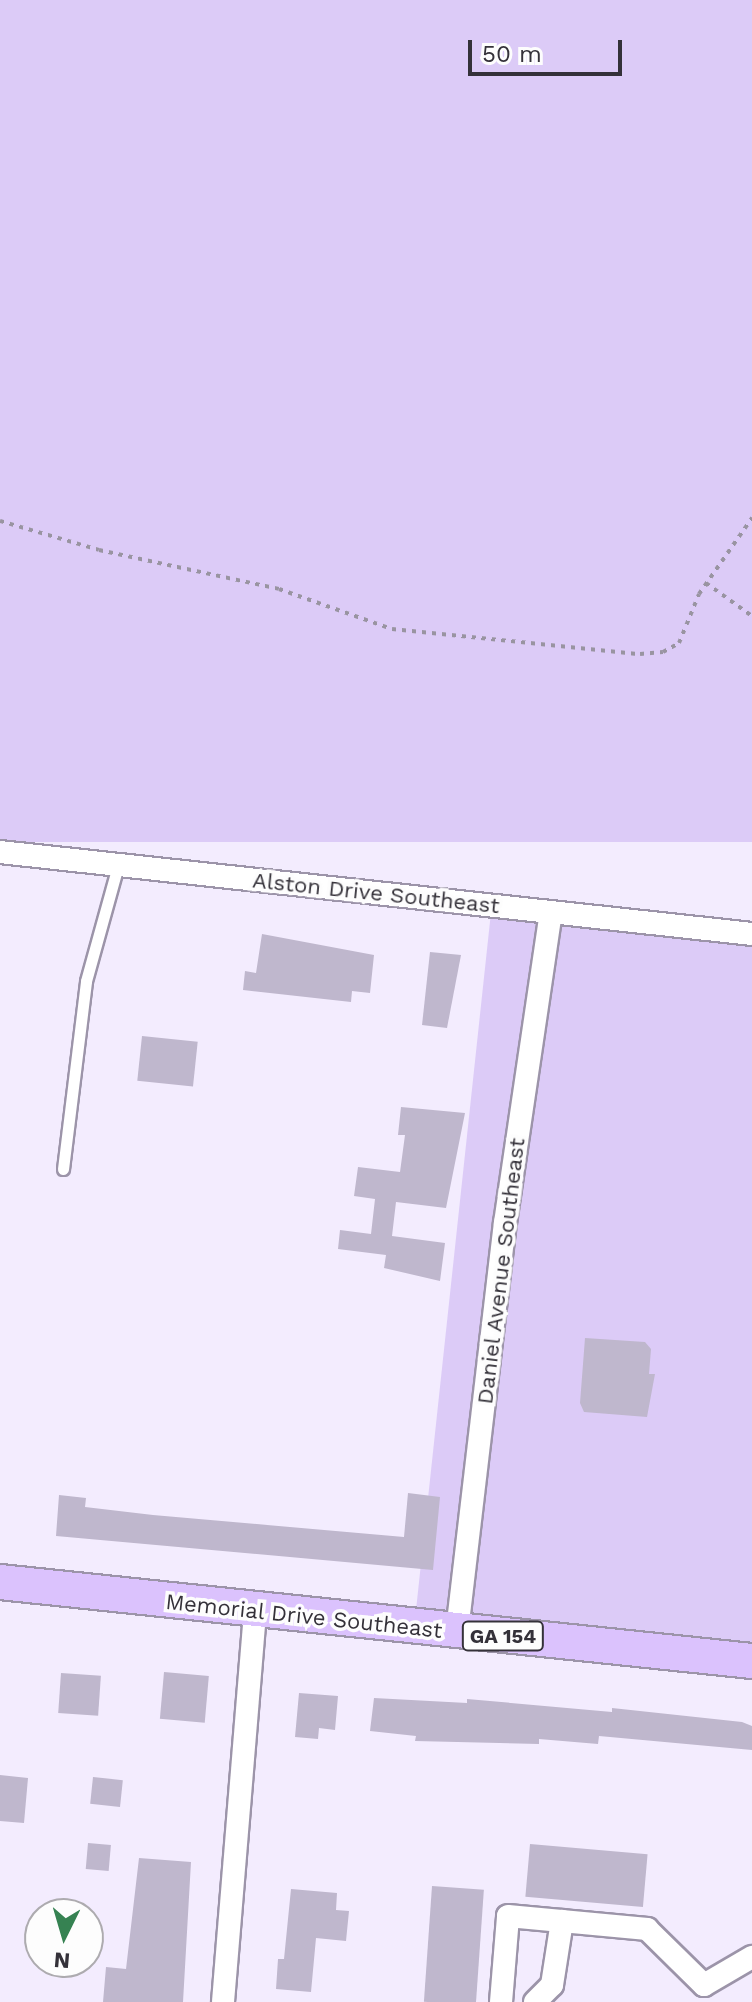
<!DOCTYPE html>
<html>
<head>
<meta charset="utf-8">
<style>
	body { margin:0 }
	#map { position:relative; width:752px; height:2002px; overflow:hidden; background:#f3ecfe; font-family:"Work Sans",sans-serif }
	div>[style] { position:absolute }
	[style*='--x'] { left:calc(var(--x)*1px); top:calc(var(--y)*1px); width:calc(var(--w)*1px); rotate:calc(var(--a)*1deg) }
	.green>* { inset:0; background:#dccbf7; transform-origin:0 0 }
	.building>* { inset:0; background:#bfb7cd; transform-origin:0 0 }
	.path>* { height:4px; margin-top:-2px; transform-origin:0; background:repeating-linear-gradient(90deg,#9994a1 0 4px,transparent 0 10px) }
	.roads { filter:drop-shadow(2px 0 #9c94a9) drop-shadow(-2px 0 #9c94a9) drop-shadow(0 2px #9c94a9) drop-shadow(0 -2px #9c94a9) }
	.lane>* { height:11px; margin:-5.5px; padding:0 5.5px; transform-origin:5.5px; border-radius:5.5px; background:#fff }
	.street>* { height:22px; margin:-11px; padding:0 11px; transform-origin:11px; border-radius:11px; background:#fff }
	.primary>* { height:34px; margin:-17px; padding:0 17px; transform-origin:17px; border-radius:17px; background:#dbc2fd }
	span { translate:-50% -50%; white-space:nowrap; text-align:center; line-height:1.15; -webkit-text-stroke:7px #fdfdfd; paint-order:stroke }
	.shield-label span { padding:2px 6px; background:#fdfdfd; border:2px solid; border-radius:6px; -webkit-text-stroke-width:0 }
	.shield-label { font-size:20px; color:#343139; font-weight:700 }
	.street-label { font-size:22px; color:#343139 }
	.north { position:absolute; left:24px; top:1898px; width:80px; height:80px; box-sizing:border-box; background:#fdfdfd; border:2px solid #adabaf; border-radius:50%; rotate:185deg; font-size:22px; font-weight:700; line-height:32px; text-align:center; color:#343139 }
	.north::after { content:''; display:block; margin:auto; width:28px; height:36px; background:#368252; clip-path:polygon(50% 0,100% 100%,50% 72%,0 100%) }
	.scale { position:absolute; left:468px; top:40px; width:154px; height:36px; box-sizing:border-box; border:4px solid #343139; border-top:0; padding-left:10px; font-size:24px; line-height:28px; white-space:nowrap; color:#343139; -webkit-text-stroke:6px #fdfdfd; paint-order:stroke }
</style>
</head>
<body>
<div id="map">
	<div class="green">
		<div style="left:0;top:0;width:752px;height:842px"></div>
		<div style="clip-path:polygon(492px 903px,752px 934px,752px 1672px,413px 1638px)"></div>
	</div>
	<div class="building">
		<div style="clip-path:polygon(262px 934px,374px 955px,370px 993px,352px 991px,351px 1002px,243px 990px,245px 971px,256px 973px)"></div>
		<div style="clip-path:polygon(430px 952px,461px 955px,447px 1028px,422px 1025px)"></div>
		<div style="left:142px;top:1036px;width:56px;height:45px;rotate:6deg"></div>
		<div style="clip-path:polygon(401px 1107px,465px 1113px,446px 1208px,396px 1202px,392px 1236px,445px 1243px,440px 1281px,384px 1268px,386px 1255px,338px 1249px,340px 1230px,371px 1234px,375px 1199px,354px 1196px,358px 1167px,400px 1172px,405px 1135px,398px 1135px)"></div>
		<div style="clip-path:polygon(585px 1338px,645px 1342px,651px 1349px,649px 1374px,655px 1374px,647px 1417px,584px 1412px,580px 1403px)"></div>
		<div style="clip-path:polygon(408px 1493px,440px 1497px,433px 1570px,56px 1536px,59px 1495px,86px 1498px,85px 1507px,153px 1515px,404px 1537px)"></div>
		<div style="left:164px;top:1672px;width:45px;height:47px;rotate:5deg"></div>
		<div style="left:61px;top:1673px;width:40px;height:40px;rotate:4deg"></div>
		<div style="clip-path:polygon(299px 1693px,338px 1696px,335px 1730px,319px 1728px,318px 1739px,295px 1737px)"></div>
		<div style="clip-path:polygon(374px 1698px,467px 1703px,467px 1699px,612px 1712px,612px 1708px,742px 1722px,752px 1726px,752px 1750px,599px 1736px,598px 1744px,539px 1739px,539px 1744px,415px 1741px,416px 1736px,370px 1731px)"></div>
		<div style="clip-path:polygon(0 1775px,28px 1778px,24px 1823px,0 1821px)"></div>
		<div style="left:93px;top:1777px;width:30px;height:27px;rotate:6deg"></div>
		<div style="left:88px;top:1843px;width:23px;height:26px;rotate:5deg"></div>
		<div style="left:530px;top:1844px;width:118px;height:53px;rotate:5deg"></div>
		<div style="clip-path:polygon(139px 1858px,191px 1862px,183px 2002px,103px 2002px,106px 1967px,126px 1969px)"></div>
		<div style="left:432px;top:1886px;width:52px;height:116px;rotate:4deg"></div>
		<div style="clip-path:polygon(291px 1889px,337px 1893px,336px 1910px,349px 1911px,346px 1941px,316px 1938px,311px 1992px,276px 1989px,278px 1959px,284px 1959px)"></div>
	</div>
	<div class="path">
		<div style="--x:0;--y:521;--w:103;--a:16.3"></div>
		<div style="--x:99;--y:550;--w:184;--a:12.2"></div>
		<div style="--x:279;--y:589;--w:120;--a:19.5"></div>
		<div style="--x:392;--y:629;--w:249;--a:5.8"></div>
		<div style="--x:640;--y:654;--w:23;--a:-5"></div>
		<div style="--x:663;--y:652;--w:18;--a:-29"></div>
		<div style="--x:679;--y:643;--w:53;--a:-67.8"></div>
		<div style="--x:699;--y:594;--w:93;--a:-55.1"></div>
		<div style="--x:706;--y:583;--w:57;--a:35.7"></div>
	</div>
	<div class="roads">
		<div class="lane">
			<div style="--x:63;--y:1169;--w:189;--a:-83"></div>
			<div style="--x:86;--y:981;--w:119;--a:-74.5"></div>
		</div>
		<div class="street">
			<div style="--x:0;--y:852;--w:756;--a:6.22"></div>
			<div style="--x:457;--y:1631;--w:411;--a:-83.3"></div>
			<div style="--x:505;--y:1223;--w:314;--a:-81.6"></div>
			<div style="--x:223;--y:2002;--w:390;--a:-85.3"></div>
			<div style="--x:501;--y:2002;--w:86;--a:-85.3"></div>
			<div style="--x:508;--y:1916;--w:140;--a:5.3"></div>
			<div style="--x:647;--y:1929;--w:80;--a:44.5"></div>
			<div style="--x:704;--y:1985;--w:56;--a:-30.3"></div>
			<div style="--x:535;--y:2002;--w:24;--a:-45"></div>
			<div style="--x:552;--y:1985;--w:65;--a:-81.1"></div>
		</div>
		<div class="primary">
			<div style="--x:0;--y:1582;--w:756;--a:6"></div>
		</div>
	</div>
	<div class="shield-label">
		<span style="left:503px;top:1636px">GA 154</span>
	</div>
	<div class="street-label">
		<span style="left:376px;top:893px;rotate:6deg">Alston Drive Southeast</span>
		<span style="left:501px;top:1271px;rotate:-83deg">Daniel Avenue Southeast</span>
		<span style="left:304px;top:1616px;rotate:6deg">Memorial Drive Southeast</span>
	</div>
	<div class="north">N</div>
	<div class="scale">50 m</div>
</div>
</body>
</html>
